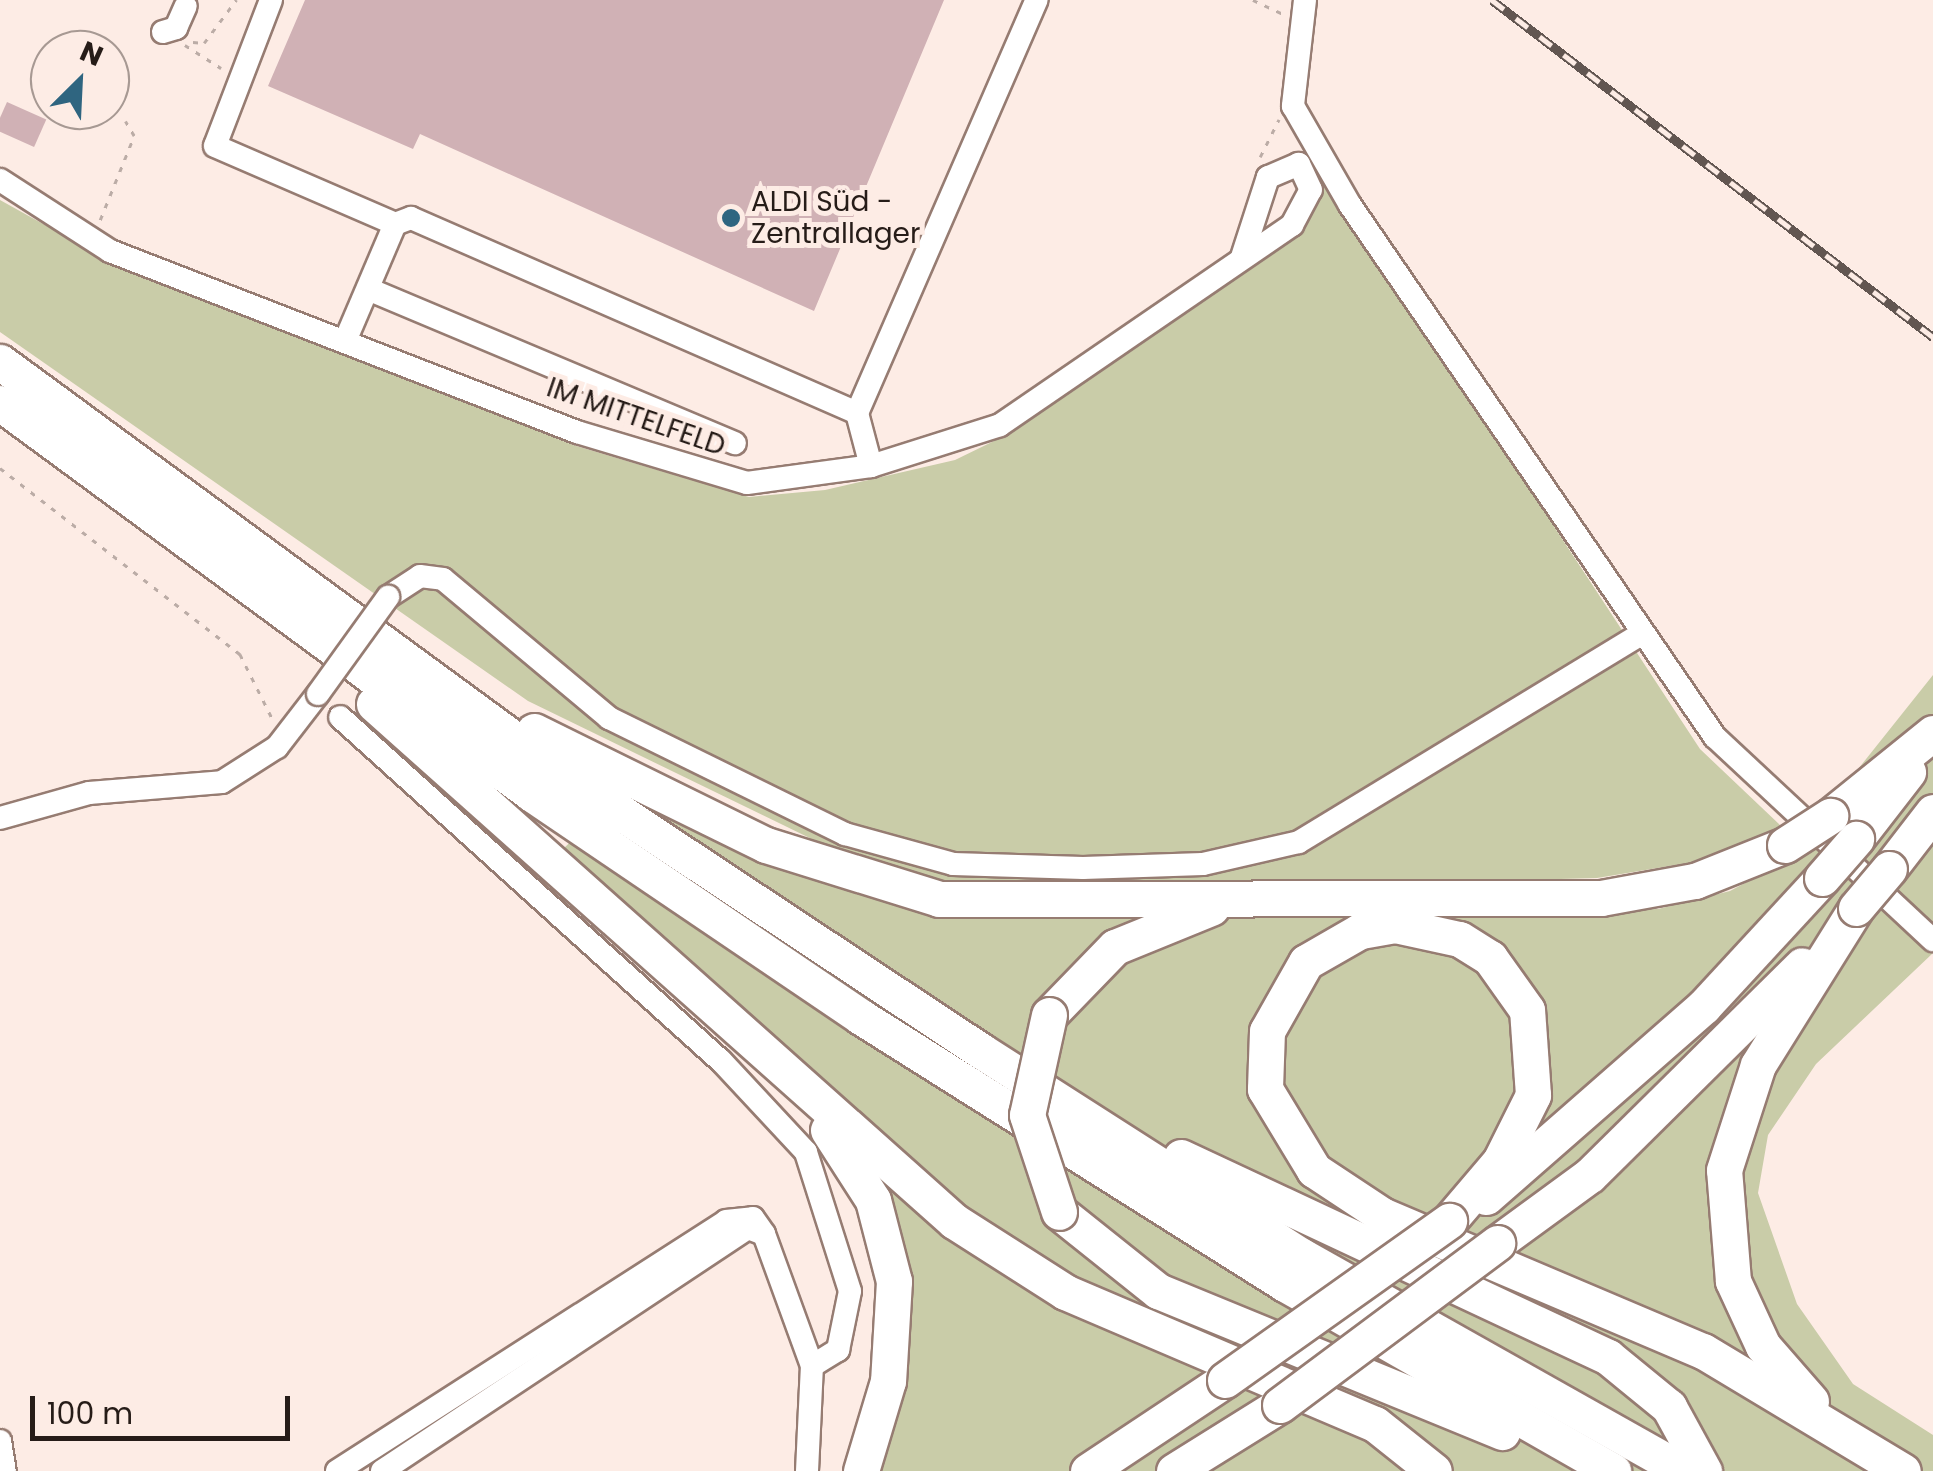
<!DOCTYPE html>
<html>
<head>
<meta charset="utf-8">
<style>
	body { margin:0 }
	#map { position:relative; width:1933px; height:1471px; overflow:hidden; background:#fdece5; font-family:Poppins,sans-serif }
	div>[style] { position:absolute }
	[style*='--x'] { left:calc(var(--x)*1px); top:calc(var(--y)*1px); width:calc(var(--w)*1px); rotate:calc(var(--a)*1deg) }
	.green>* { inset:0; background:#c9cca8 }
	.building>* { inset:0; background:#d0b1b5; transform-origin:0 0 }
	.path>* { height:2.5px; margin-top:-1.25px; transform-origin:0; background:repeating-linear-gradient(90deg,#bbaca6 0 5px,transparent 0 13px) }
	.roads { filter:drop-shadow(2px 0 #967c72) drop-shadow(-2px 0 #967c72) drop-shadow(0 2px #967c72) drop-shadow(0 -2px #967c72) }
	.minor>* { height:22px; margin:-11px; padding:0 11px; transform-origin:11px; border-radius:11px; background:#fff }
	.highway>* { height:35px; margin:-17.5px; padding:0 17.5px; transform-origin:17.5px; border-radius:17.5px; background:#fff }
	.rail>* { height:9px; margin-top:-4.5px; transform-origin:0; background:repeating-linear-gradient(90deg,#fdece5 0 15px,#625651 0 30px); box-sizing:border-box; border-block:2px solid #625651 }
	.bridges { filter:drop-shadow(2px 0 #967c72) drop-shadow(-2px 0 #967c72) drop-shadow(0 2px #967c72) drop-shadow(0 -2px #967c72) }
	.minor-bridge>* { height:22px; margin:-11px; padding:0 11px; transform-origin:11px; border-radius:11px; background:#fff }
	.highway-bridge>* { height:35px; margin:-17.5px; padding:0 17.5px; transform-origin:17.5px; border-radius:17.5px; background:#fff }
	.dots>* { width:28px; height:28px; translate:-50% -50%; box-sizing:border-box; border:5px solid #fdece5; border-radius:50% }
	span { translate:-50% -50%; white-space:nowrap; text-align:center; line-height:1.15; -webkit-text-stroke:10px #fdece5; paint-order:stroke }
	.poi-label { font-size:28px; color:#261c18 }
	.left { translate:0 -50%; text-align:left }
	.street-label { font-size:28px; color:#261c18 }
	.north { position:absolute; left:30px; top:30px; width:100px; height:100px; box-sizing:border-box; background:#fdece5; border:2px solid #a79993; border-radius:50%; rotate:24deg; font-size:28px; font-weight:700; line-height:40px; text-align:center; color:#261c18 }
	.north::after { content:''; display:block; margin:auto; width:35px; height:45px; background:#2f6580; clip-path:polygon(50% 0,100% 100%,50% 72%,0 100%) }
	.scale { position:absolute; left:30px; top:1396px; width:260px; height:45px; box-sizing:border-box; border:5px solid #261c18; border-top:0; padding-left:12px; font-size:30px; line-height:35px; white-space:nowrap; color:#261c18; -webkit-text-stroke:8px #fdece5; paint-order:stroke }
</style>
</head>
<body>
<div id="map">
	<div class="green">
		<div style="clip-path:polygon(1324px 176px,1700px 749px,1781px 826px,1706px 860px,1597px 878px,1233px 888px,900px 882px,528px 701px,0 332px,0 200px,108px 260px,573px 445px,749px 497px,825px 490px,955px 460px,994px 441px,1289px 240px,1306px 224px)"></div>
		<div style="clip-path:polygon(1933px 675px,1933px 923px,1923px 918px,1933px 953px,1816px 1064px,1768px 1135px,1758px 1193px,1797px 1304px,1853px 1384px,1933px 1435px,1933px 1471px,872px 1471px,892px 1387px,859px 1158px,561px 851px,620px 794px,778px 866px,885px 901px,978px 915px,1658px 909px,1730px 891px,1784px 862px)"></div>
	</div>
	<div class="building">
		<div style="clip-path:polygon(305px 0,944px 0,814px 311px,420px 134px,413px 149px,268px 86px)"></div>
		<div style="left:7px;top:102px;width:43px;height:30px;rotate:24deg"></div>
	</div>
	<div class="path">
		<div style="--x:1253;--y:0;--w:33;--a:25"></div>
		<div style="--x:193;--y:42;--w:11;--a:5"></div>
		<div style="--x:204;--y:43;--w:54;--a:-53.3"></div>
		<div style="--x:185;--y:45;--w:43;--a:32.6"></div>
		<div style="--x:1260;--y:157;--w:42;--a:-63.4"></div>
		<div style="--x:100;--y:220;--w:91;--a:-68"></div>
		<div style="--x:134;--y:136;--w:17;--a:-121"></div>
		<div style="--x:0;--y:468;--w:304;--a:37.8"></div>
		<div style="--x:240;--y:654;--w:74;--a:63.4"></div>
	</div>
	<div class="roads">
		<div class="minor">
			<div style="--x:271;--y:0;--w:156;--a:111"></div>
			<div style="--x:215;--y:146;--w:196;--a:23.4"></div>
			<div style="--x:395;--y:224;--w:127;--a:113.1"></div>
			<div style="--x:1305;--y:0;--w:107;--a:96.5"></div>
			<div style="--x:1293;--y:106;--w:114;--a:60.1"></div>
			<div style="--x:1350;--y:205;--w:645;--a:55.55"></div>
			<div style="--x:1715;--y:737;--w:298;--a:43"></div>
			<div style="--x:163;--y:32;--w:14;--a:-17"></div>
			<div style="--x:176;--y:28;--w:24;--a:-66"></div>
			<div style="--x:0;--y:180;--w:131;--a:32.8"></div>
			<div style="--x:110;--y:251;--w:501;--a:21.19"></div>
			<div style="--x:577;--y:432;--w:177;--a:16.7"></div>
			<div style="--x:747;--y:483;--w:125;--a:-7.8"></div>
			<div style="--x:871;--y:466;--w:135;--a:-17.6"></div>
			<div style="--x:1000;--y:425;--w:354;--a:-34.4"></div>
			<div style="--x:1292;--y:225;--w:40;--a:-62"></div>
			<div style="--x:1311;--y:190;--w:29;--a:-115"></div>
			<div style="--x:1299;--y:164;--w:34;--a:157"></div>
			<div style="--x:1268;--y:177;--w:84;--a:108"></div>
			<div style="--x:395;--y:224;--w:17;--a:-21"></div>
			<div style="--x:411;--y:218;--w:487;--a:23.6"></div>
			<div style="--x:857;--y:413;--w:451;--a:-66.5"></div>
			<div style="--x:368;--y:289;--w:398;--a:22.8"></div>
			<div style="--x:857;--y:413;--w:55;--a:75.2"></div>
			<div style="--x:388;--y:597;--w:38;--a:-33"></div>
			<div style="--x:420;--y:576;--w:23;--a:7"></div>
			<div style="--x:443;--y:579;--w:217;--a:39.9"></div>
			<div style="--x:609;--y:718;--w:263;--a:26.2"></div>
			<div style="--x:845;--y:834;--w:112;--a:15.5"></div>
			<div style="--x:953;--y:864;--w:130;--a:1.8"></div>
			<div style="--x:1083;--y:868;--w:120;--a:-1.9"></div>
			<div style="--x:1203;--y:864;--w:98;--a:-12.9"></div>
			<div style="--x:1299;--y:842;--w:400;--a:-31.3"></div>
			<div style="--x:0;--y:818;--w:92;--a:-15.7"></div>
			<div style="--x:89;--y:793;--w:133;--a:-4.7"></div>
			<div style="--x:222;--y:782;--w:65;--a:-32.5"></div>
			<div style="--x:277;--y:747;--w:67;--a:-52.3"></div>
			<div style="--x:0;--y:1441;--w:30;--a:81"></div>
			<div style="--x:337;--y:1471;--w:462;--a:-32.7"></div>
			<div style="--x:726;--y:1221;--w:27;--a:-6"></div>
			<div style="--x:753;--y:1218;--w:19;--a:55"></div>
			<div style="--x:764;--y:1234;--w:140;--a:70"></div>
			<div style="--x:812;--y:1366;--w:31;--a:-32"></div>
			<div style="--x:838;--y:1350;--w:60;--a:-78.5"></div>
			<div style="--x:850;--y:1291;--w:146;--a:-107.6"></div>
			<div style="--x:806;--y:1152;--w:125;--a:-133"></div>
			<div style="--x:721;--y:1061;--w:513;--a:-137.92"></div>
			<div style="--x:382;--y:1471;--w:439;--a:-33.6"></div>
			<div style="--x:748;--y:1228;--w:17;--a:21"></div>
			<div style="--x:807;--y:1471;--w:105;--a:-87.3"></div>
		</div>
		<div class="highway">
			<div style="--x:0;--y:362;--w:685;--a:36.27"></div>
			<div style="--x:552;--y:767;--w:514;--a:33.5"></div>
			<div style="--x:981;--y:1051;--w:381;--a:32.6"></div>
			<div style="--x:1302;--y:1256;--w:437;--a:29.4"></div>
			<div style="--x:0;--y:403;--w:660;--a:36.31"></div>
			<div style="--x:532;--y:794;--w:397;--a:34.1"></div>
			<div style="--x:861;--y:1017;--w:501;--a:32.2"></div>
			<div style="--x:1285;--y:1284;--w:378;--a:29.7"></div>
			<div style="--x:374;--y:704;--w:777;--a:41.71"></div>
			<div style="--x:954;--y:1221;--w:132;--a:32.6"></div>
			<div style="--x:1065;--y:1292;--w:337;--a:23.1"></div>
			<div style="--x:1375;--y:1424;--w:75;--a:38.5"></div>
			<div style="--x:534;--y:731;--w:258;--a:26.2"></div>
			<div style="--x:766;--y:845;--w:181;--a:17.3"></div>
			<div style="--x:939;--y:899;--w:662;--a:-0.09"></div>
			<div style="--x:1601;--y:898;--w:96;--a:-10.3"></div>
			<div style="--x:1695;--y:881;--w:97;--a:-21.8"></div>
			<div style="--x:1830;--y:816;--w:132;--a:-38.9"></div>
			<div style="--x:1856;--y:839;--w:85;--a:-52.2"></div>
			<div style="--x:1889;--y:869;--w:72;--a:-52.3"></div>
			<div style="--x:1049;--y:1015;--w:95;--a:-45.9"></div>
			<div style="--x:1115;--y:947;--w:104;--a:-22.1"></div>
			<div style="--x:828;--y:1130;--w:83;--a:57.3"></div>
			<div style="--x:873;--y:1200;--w:84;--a:75.5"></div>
			<div style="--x:894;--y:1281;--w:100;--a:93.4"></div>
			<div style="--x:888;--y:1381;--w:94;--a:106.7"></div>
			<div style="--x:1181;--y:1157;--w:472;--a:25.1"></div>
			<div style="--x:1608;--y:1357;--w:79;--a:39.3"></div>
			<div style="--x:1669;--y:1407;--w:73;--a:61.3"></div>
			<div style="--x:1486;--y:1197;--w:290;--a:-41.2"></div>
			<div style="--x:1704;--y:1006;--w:174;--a:-47.3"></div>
			<div style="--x:1059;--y:1212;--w:127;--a:38.6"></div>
			<div style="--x:1158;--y:1291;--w:372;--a:22.3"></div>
			<div style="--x:1449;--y:1221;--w:79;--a:-49.6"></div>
			<div style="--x:1500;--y:1161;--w:74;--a:-63.4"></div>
			<div style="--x:1533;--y:1095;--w:85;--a:-94"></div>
			<div style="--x:1527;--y:1010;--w:64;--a:-125.4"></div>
			<div style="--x:1490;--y:958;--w:36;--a:-148"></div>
			<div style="--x:1459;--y:939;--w:66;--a:-167.7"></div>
			<div style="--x:1395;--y:925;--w:36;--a:170"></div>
			<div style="--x:1360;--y:931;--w:62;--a:150.1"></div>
			<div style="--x:1306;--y:962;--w:79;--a:119.5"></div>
			<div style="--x:1267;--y:1031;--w:58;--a:92"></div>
			<div style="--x:1265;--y:1089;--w:95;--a:58.8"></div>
			<div style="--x:1314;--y:1170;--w:82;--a:33.5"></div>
			<div style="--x:1382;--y:1215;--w:349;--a:23"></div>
			<div style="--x:1703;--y:1351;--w:233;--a:31"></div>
			<div style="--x:1497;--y:1243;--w:115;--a:-36.2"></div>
			<div style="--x:1590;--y:1175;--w:298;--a:-44.7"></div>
			<div style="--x:1811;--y:1401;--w:73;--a:-131.1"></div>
			<div style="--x:1763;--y:1346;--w:72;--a:-114.8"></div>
			<div style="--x:1733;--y:1281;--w:111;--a:-94.6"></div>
			<div style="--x:1724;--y:1170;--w:110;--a:-72.1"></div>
			<div style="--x:1758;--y:1065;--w:185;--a:-58"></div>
			<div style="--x:1088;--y:1471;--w:164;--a:-33.6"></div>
			<div style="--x:1174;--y:1471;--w:125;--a:-31.9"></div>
		</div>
	</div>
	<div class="rail">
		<div style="--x:1492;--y:0;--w:555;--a:37.39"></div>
	</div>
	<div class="bridges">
		<div class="minor-bridge">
			<div style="--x:318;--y:694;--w:120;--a:-54.2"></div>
		</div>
		<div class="highway-bridge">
			<div style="--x:1785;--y:845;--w:54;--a:-32.8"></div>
			<div style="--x:1822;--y:878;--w:52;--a:-48.9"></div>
			<div style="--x:1856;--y:908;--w:51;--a:-49.8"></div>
			<div style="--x:1049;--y:1015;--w:102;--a:102.4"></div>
			<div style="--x:1027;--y:1115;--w:102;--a:71.7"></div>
			<div style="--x:1225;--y:1380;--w:275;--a:-35.4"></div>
			<div style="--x:1280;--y:1405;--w:271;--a:-36.7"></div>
		</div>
	</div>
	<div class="dots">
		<div style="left:731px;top:218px;background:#2f6580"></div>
	</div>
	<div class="poi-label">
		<span class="left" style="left:751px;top:218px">ALDI Süd -<br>Zentrallager</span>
	</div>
	<div class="street-label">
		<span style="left:636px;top:417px;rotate:19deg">IM MITTELFELD</span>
	</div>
	<div class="north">N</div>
	<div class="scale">100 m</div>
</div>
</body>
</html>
